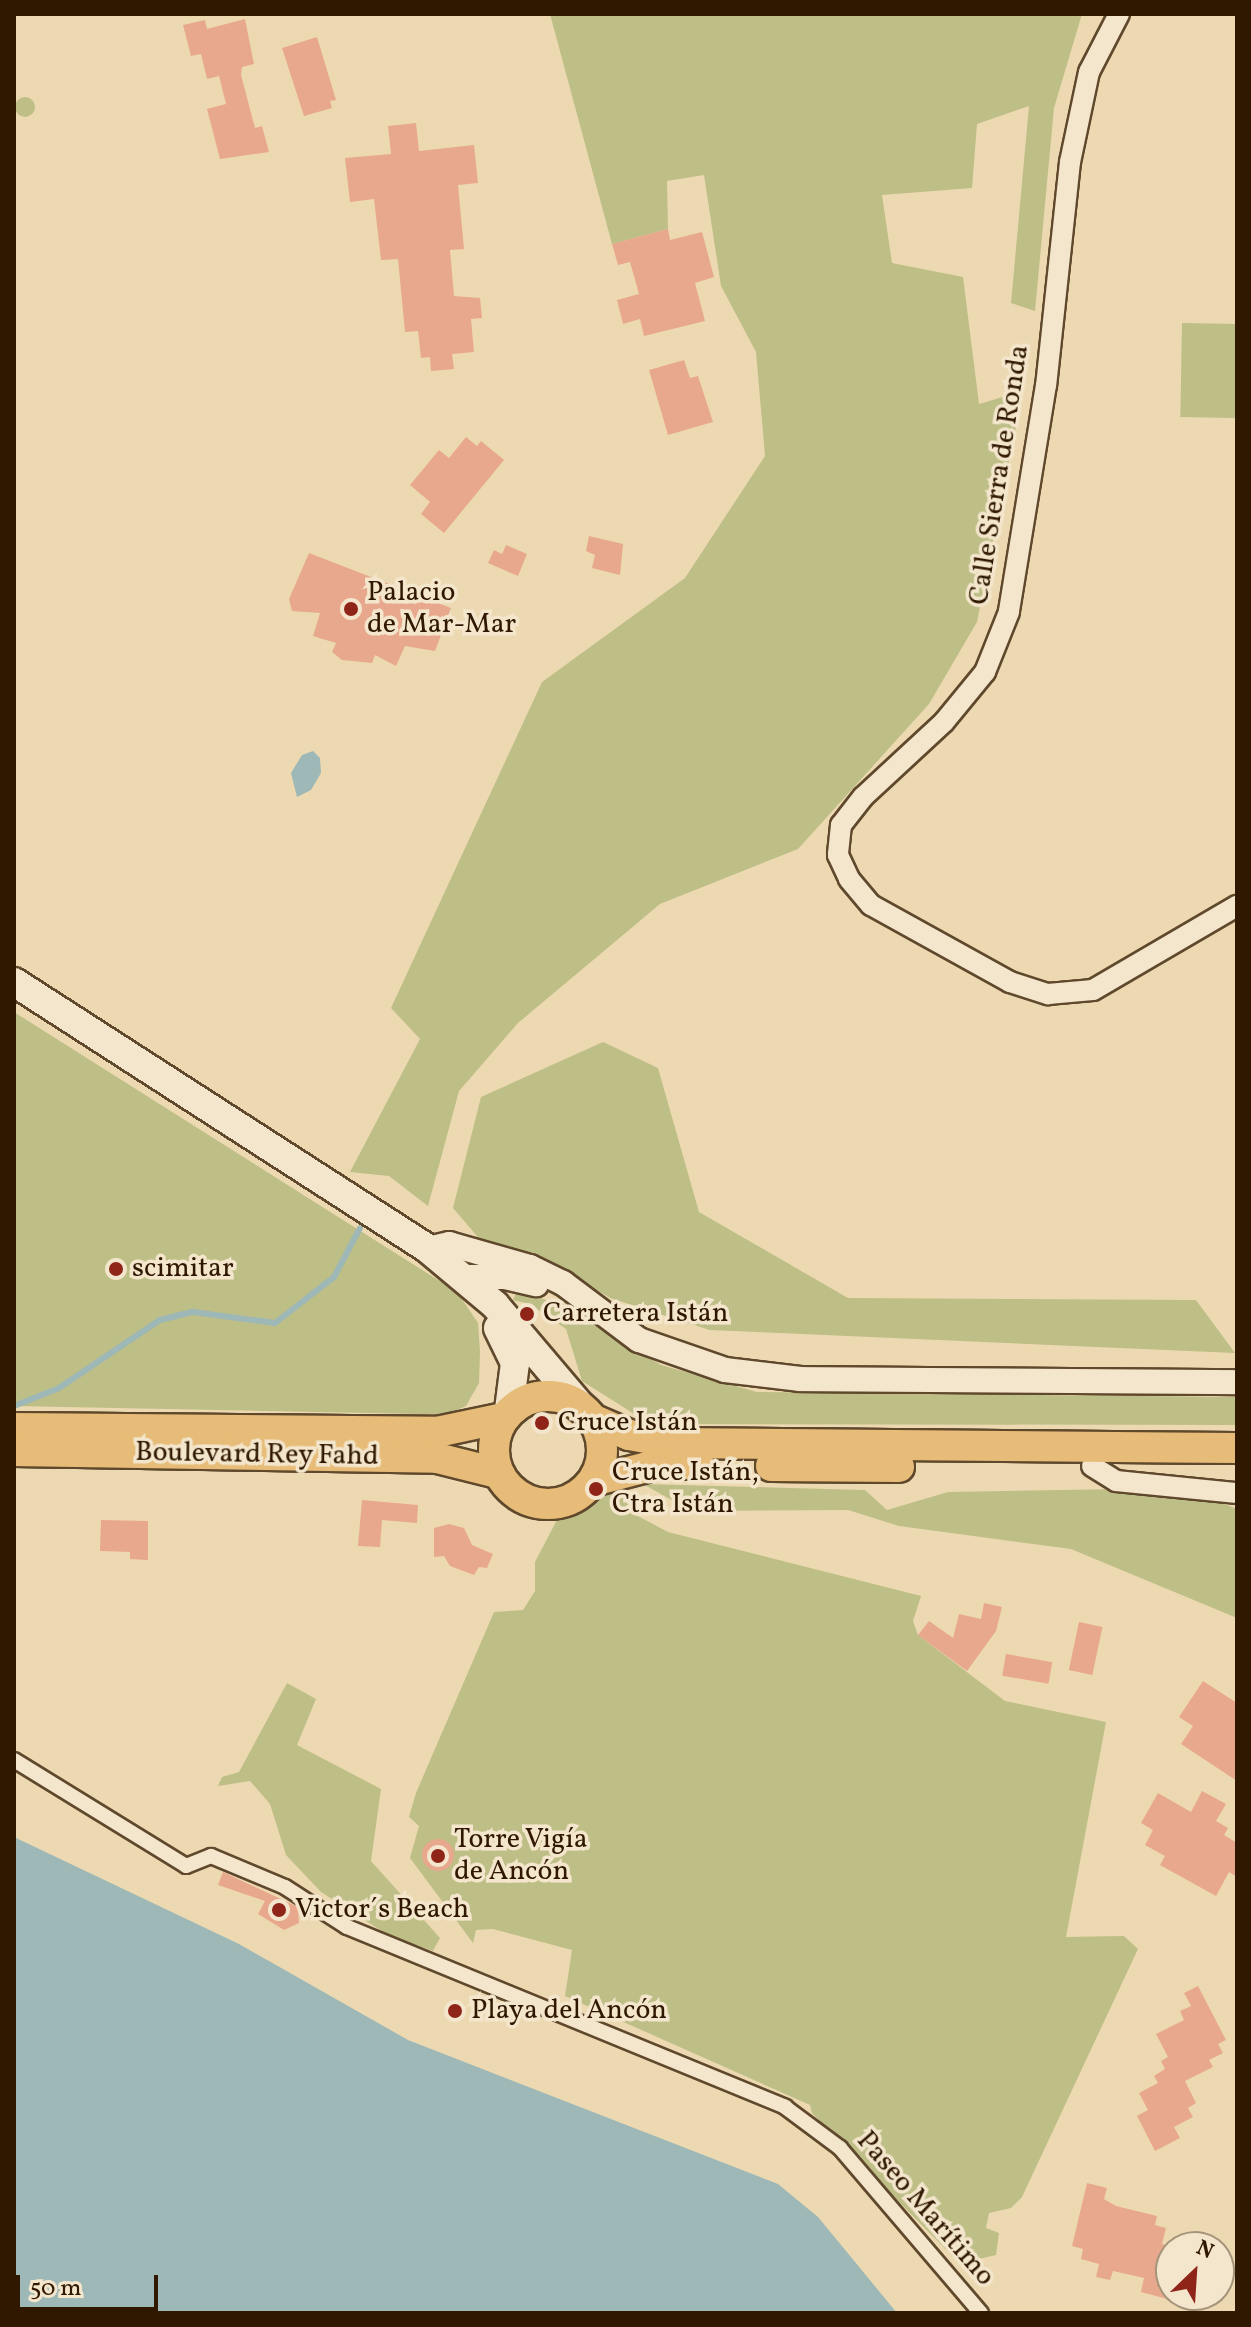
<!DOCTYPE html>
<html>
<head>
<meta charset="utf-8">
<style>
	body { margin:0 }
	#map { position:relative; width:1251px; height:2327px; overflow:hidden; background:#edd9b1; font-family:Vollkorn,serif }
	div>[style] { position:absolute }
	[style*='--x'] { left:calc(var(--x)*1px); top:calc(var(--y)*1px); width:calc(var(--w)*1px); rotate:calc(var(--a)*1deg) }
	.green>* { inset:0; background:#bebe87; transform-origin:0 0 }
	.round { border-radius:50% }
	.water>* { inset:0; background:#9db8b6 }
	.stream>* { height:6px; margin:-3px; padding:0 3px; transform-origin:3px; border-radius:3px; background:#9db8b6 }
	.building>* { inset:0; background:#e8a88d; transform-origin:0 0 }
	.roads { filter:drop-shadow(2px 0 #5f482c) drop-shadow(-2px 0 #5f482c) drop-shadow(0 2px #5f482c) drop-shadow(0 -2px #5f482c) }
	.pedestrian>* { height:14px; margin:-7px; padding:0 7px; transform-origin:7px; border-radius:7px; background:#f3e6cc }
	.minor>* { height:20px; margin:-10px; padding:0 10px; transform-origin:10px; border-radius:10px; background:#f3e6cc }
	.tertiary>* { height:24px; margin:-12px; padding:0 12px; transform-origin:12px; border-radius:12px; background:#f3e6cc }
	.secondary>* { height:28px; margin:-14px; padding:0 14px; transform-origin:14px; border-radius:14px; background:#f3e6cc }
	.primary>* { height:30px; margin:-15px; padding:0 15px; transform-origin:15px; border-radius:15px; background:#e6bc78 }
	.primary>.ring { margin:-15px; padding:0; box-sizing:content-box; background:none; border:30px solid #e6bc78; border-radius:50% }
	.dots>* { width:22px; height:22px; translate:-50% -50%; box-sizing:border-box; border:4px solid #f3e6cc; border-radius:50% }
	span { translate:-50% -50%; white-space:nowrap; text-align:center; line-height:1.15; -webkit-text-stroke:7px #f3e6cc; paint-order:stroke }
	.street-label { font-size:28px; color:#301800 }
	.poi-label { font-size:28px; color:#301800 }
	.left { translate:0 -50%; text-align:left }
	.frame { position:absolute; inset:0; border:16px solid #301800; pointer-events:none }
	.north { position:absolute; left:1155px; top:2231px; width:80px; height:80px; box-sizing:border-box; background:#f3e6cc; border:2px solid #a5947a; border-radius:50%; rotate:25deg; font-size:22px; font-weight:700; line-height:32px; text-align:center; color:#301800 }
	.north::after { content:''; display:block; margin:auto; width:28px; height:36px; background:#8f2418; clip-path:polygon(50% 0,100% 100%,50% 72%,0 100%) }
	.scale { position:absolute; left:16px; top:2275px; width:142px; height:36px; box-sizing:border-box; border:4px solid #301800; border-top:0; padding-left:10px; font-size:24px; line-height:28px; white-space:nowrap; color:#301800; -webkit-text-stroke:6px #f3e6cc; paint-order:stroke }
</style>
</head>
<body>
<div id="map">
	<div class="green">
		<div style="clip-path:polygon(550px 14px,1082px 14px,1054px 108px,1035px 311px,1011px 303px,1029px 106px,977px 124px,972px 188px,882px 195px,892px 263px,963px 277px,979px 404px,1023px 391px,977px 622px,929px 704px,798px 849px,660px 904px,518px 1023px,459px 1091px,428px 1206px,389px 1176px,350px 1172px,420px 1039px,391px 1008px,542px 682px,685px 578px,765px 456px,756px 352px,721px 286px,704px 175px,667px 181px,668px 229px,612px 244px)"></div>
		<div class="round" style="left:15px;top:97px;width:20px;height:20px"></div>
		<div style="left:1182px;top:323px;width:55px;height:94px;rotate:1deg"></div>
		<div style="clip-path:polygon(14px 1012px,457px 1292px,478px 1323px,480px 1352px,479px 1383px,466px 1406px,448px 1414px,419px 1414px,14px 1406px)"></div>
		<div style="clip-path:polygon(603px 1042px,658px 1068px,699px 1212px,848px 1298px,1196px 1300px,1235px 1353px,710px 1330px,610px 1298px,535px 1253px,482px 1242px,453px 1208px,481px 1097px)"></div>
		<div style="clip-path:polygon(518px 1289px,561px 1306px,661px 1365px,757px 1392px,1237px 1397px,1237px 1425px,650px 1424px,582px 1381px,566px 1329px,530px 1304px,513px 1300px)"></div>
		<div style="clip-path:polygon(643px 1484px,865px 1490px,887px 1510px,948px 1492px,1184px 1488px,1237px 1509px,1237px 1618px,1071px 1549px,899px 1526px,848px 1510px,691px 1511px)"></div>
		<div style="clip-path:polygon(572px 1491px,620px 1491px,634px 1514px,668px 1532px,921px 1596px,913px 1621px,918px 1635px,1005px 1701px,1106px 1722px,1066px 1937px,1124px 1936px,1138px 1949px,1022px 2197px,1011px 2208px,989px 2213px,986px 2228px,999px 2233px,996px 2255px,975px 2260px,964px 2255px,959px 2263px,812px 2113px,810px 2105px,565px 1996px,572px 1950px,493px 1929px,476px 1930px,473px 1943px,410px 1858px,419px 1826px,409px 1817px,416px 1793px,494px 1612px,523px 1610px,535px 1591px,535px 1562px)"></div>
		<div style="clip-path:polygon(287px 1683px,316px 1699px,297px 1745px,381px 1789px,371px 1861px,440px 1938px,433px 1951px,388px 1935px,321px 1892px,286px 1855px,270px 1804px,250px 1781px,218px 1786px,222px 1777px,239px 1772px)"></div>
	</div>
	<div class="water">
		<div style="clip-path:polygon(313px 751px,320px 758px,321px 773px,311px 790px,297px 797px,291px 773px,302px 755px)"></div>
		<div style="clip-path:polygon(14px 1837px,239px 1944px,408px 2040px,778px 2184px,818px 2217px,897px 2313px,14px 2313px)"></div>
	</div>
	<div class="stream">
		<div style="--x:14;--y:1406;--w:48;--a:-21.8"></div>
		<div style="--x:59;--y:1388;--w:122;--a:-34"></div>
		<div style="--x:160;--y:1320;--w:34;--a:-14"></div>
		<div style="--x:193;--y:1312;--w:83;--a:7.6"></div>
		<div style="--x:275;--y:1323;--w:75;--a:-37.9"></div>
		<div style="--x:334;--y:1277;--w:55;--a:-62"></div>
	</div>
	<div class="building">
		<div style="clip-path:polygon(245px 19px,254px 64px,242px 67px,241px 75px,255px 128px,262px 126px,269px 152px,220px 159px,207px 109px,226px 104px,219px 76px,207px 79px,201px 54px,191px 56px,183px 25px,205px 20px,207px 29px)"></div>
		<div style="clip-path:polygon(317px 37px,336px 100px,330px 101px,332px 108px,304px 116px,282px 48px)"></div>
		<div style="clip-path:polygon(416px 123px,419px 151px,474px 145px,478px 183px,458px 185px,464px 249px,450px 250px,454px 296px,480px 298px,482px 318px,471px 319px,474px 352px,452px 354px,454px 369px,431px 371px,430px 357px,421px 358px,418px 331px,405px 332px,398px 259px,381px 260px,374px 199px,350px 202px,345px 158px,391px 154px,388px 126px)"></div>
		<div style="clip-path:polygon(668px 229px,670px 240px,702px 232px,714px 277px,695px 283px,705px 321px,644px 336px,640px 319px,623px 324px,617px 300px,639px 294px,630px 262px,618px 265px,612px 244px)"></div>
		<div style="clip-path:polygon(684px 360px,690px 378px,698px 376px,713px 422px,668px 435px,649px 370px)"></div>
		<div style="clip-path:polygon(466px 437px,477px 446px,481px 441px,504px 460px,444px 533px,421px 514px,430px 502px,410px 485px,439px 450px,449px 458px)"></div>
		<div style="clip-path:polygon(589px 536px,623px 544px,620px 575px,592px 568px,595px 555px,586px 551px)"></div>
		<div style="clip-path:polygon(506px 545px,527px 554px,518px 576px,488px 563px,494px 550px,502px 554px)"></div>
		<div style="clip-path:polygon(309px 553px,451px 608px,435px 651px,405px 646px,396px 666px,375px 655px,372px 663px,342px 660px,332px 652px,336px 643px,313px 636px,320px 613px,292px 611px,289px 599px)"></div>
		<div style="clip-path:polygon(362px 1500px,418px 1505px,417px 1523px,382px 1520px,380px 1547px,358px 1546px)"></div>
		<div style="clip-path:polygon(101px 1520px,148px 1521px,148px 1560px,130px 1559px,130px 1552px,100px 1551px)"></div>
		<div style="clip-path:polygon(449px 1524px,464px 1528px,472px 1545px,493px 1554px,487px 1568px,479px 1567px,474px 1575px,450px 1566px,444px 1556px,434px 1557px,434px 1528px)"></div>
		<div style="clip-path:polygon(984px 1603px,1002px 1607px,996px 1631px,967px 1671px,918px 1635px,929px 1621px,953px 1638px,959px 1614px,981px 1619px)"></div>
		<div style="left:1079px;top:1622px;width:24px;height:49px;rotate:12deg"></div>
		<div style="left:1006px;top:1654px;width:47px;height:22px;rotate:10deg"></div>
		<div style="clip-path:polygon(1203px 1681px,1237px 1703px,1237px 1781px,1181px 1744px,1193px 1726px,1179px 1717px)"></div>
		<div style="clip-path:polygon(1202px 1791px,1226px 1804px,1216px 1821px,1228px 1828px,1224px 1835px,1237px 1843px,1237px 1877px,1229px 1872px,1216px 1896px,1160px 1865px,1165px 1856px,1145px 1845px,1153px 1830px,1141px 1823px,1158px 1793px,1191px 1812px)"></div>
		<div class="round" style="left:422px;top:1839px;width:32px;height:32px"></div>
		<div style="clip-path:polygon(223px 1872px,298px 1907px,299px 1923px,284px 1930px,258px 1914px,265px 1901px,218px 1885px)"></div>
		<div style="clip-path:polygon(1198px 1986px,1226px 2040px,1218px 2044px,1223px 2053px,1209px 2060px,1213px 2067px,1185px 2081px,1196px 2103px,1188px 2108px,1193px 2117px,1174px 2127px,1180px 2138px,1155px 2151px,1137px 2116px,1148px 2110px,1139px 2093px,1158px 2083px,1154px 2076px,1165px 2069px,1161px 2061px,1168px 2057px,1156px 2034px,1184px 2020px,1180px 2011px,1191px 2006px,1184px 1993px)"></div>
		<div style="clip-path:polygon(1087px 2183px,1107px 2188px,1104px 2199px,1116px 2206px,1157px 2216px,1155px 2225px,1166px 2228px,1162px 2244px,1171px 2246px,1171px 2300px,1141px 2292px,1144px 2278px,1113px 2271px,1110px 2280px,1096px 2277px,1099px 2264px,1081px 2259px,1083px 2249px,1072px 2246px)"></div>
	</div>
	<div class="roads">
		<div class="pedestrian">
			<div style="--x:14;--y:1760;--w:202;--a:31.6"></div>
			<div style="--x:186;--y:1866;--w:27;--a:-22"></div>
			<div style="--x:211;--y:1856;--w:80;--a:22.7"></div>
			<div style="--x:285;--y:1887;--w:74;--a:32.8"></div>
			<div style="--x:347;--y:1927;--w:474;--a:22.3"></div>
			<div style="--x:785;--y:2107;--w:69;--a:36.7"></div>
			<div style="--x:840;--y:2148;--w:217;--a:49.5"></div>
		</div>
		<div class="minor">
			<div style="--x:1119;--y:14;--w:65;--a:117.3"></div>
			<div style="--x:1089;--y:72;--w:92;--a:101.9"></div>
			<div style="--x:1070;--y:162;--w:224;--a:96.1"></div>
			<div style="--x:1046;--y:385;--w:230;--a:99.3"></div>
			<div style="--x:1009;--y:612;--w:65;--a:111.8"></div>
			<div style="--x:985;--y:672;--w:65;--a:129.4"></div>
			<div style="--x:944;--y:722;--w:110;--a:137.2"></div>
			<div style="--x:863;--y:797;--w:36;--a:128"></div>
			<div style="--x:841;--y:825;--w:30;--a:96"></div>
			<div style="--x:838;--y:855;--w:26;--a:65"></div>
			<div style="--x:849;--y:879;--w:34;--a:50"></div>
			<div style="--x:871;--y:905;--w:159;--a:29"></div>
			<div style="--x:1010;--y:982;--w:40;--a:18"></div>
			<div style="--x:1048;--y:994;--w:45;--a:-5.1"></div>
			<div style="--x:1093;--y:990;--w:167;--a:-30.3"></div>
			<div style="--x:1092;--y:1466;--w:28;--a:32"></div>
			<div style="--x:1116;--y:1481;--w:122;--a:5.7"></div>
		</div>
		<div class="tertiary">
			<div style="--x:428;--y:1249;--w:22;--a:-13"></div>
			<div style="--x:449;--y:1244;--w:84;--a:15.9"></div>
			<div style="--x:530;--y:1267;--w:37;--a:26"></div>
			<div style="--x:563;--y:1283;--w:95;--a:36.9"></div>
			<div style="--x:639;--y:1340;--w:91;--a:19.2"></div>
			<div style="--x:725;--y:1370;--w:76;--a:6.8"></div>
			<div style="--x:800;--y:1379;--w:437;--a:0.4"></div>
			<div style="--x:462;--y:1277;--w:43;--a:0"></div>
			<div style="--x:505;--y:1277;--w:32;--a:13"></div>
		</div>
		<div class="secondary">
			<div style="--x:14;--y:982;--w:493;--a:32.8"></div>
			<div style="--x:428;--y:1249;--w:87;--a:39.9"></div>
			<div style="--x:495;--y:1305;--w:138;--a:49.7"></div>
			<div style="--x:498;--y:1328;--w:39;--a:64"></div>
			<div style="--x:515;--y:1363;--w:47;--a:97.3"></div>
		</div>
		<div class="primary">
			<div class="ring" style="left:494px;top:1396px;width:78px;height:78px"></div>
			<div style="--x:592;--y:1419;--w:40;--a:23.4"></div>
			<div style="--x:629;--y:1435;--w:45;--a:10.3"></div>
			<div style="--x:673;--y:1443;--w:564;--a:0.51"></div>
			<div style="--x:14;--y:1428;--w:423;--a:0.5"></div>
			<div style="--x:437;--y:1432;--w:67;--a:-12"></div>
			<div style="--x:14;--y:1451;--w:423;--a:0.9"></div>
			<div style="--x:437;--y:1458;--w:62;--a:14"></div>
			<div style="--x:771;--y:1466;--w:128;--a:0.4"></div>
			<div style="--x:593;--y:1481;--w:72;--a:-14.4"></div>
			<div style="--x:663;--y:1463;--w:36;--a:2"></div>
		</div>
	</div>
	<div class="dots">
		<div style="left:351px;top:609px;background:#8f2418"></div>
		<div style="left:116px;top:1269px;background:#8f2418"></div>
		<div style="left:527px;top:1314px;background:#8f2418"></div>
		<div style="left:542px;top:1423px;background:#8f2418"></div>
		<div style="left:596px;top:1489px;background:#8f2418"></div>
		<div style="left:438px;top:1856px;background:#8f2418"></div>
		<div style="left:279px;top:1910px;background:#8f2418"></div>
		<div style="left:455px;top:2011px;background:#8f2418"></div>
	</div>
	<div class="street-label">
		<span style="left:1000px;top:475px;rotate:-81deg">Calle Sierra de Ronda</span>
		<span style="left:257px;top:1455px;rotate:1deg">Boulevard Rey Fahd</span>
		<span style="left:925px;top:2209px;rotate:49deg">Paseo Marítimo</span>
	</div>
	<div class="poi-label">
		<span class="left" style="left:367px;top:609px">Palacio<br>de Mar-Mar</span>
		<span class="left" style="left:132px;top:1269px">scimitar</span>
		<span class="left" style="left:543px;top:1314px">Carretera Istán</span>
		<span class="left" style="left:558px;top:1423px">Cruce Istán</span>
		<span class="left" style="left:612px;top:1489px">Cruce Istán,<br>Ctra Istán</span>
		<span class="left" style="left:454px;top:1856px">Torre Vigía<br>de Ancón</span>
		<span class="left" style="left:295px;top:1910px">Victor´s Beach</span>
		<span class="left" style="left:471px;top:2011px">Playa del Ancón</span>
	</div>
	<div class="frame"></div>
	<div class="north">N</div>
	<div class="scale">50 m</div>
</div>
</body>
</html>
